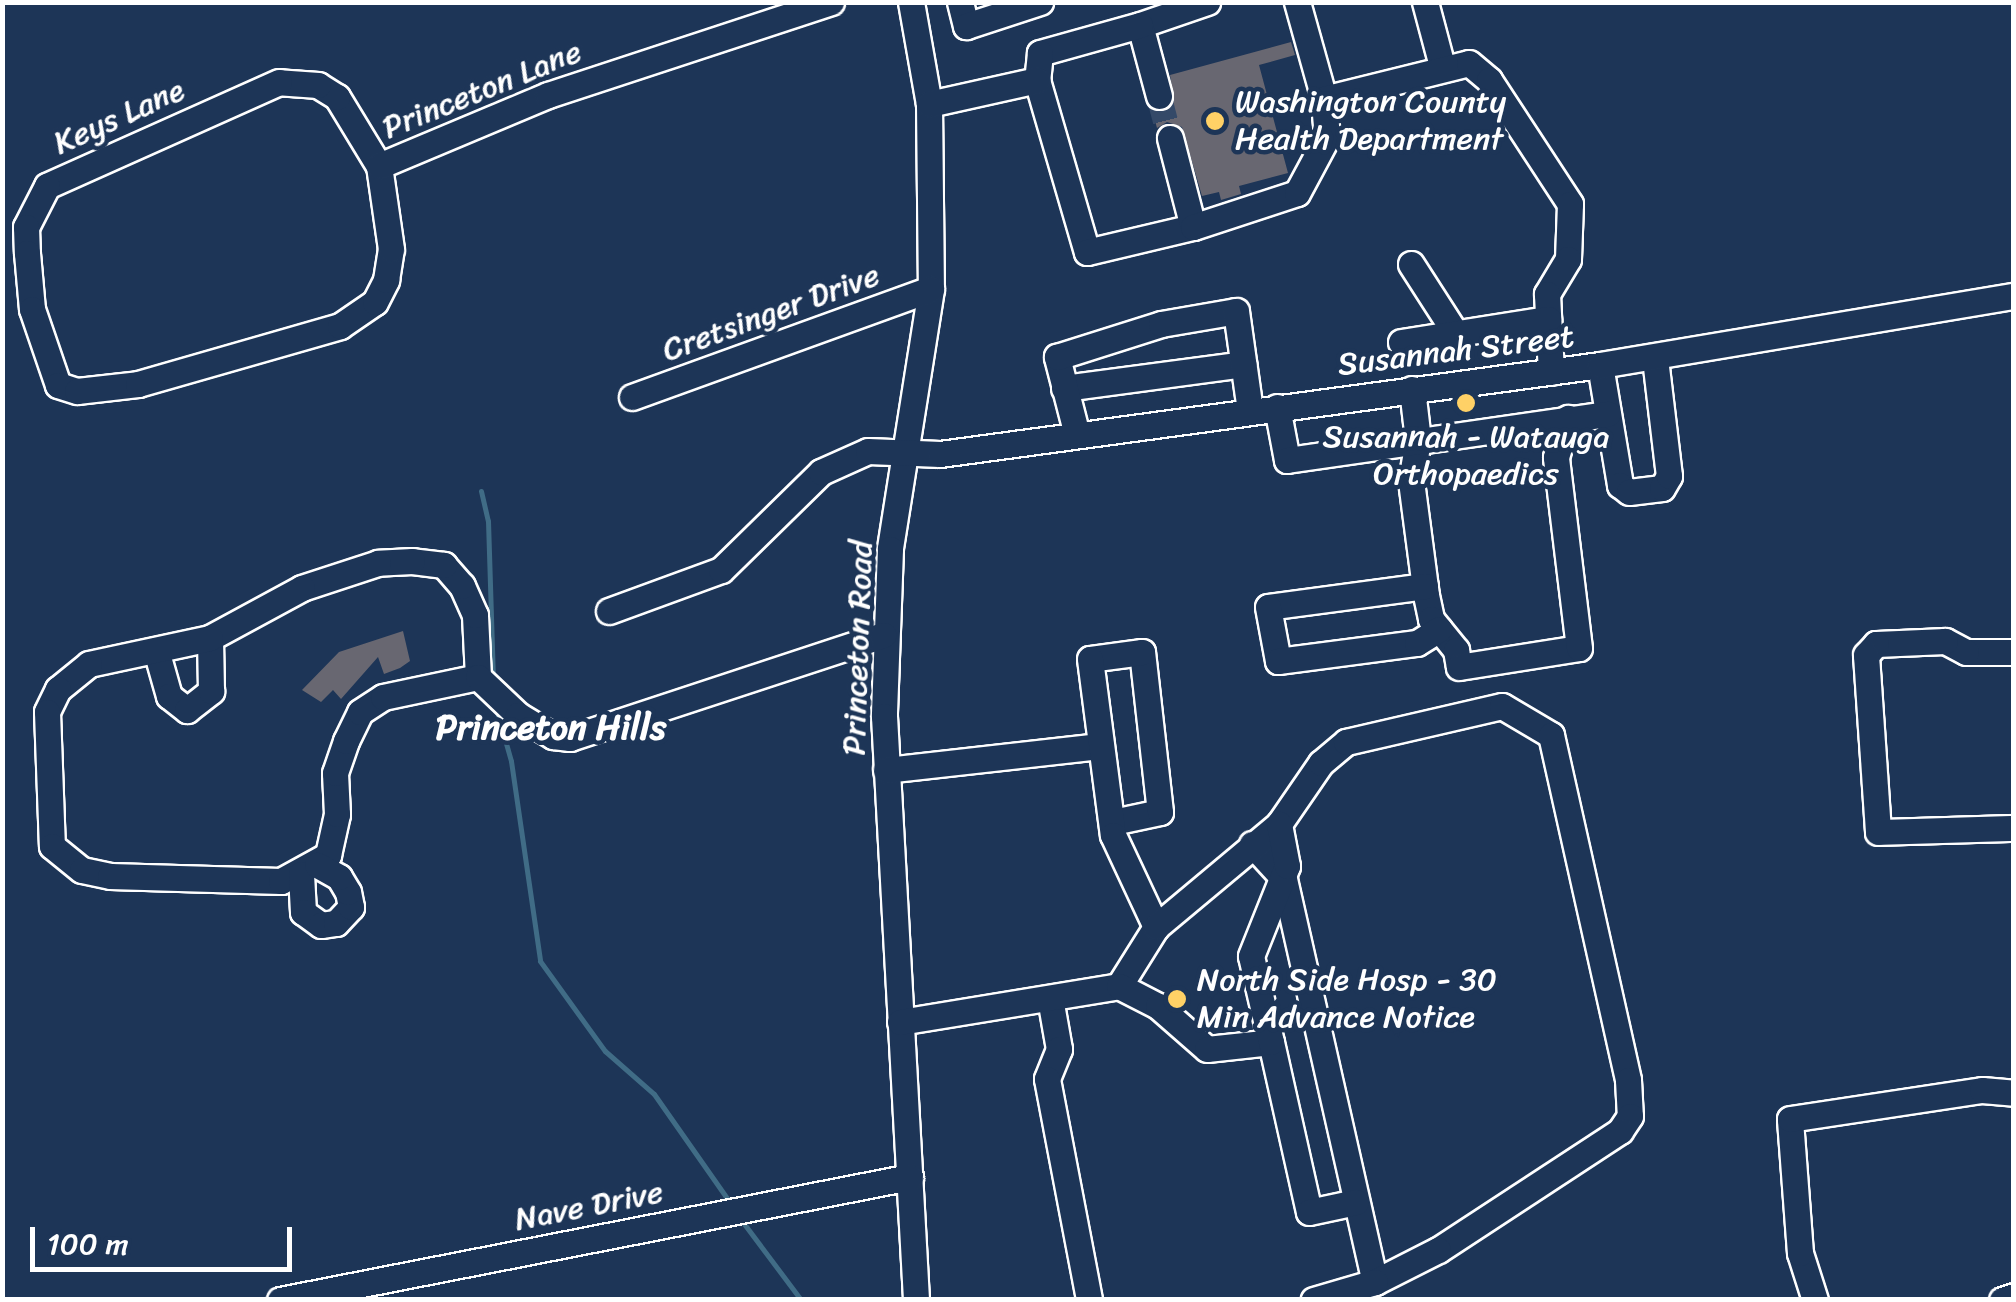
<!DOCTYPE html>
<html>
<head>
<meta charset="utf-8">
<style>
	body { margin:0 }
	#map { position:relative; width:2016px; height:1302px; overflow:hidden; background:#1d3557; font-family:Sriracha,sans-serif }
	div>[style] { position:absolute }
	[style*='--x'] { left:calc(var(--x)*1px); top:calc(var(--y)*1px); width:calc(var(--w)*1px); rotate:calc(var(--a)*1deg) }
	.stream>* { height:5px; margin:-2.5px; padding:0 2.5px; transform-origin:2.5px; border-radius:2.5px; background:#406c86 }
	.building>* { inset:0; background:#686771 }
	.minor-tunnel>* { height:25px; margin-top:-12.5px; transform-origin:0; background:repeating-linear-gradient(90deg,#344968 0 25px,transparent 0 37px) }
	.roads { filter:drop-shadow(2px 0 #fff) drop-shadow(-2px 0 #fff) drop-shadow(0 2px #fff) drop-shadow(0 -2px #fff) }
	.minor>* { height:25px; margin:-12.5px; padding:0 12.5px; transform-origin:12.5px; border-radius:12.5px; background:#1d3557 }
	.dots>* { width:28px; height:28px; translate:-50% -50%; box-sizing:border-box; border:5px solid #1d3557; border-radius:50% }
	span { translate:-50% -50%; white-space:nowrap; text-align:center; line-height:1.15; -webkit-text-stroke:9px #1d3557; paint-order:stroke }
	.street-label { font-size:32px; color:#fff }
	.poi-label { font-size:32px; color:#fff }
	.left { translate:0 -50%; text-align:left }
	.neighbourhood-label { font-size:35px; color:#fff; font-weight:700 }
	.frame { position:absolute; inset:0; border:5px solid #fff; pointer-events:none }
	.scale { position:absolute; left:30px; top:1227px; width:262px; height:45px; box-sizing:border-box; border:5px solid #fff; border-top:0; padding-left:12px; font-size:30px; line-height:35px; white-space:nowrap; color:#fff; -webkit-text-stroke:8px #1d3557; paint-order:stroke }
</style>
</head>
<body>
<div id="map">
	<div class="stream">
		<div style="--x:481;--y:491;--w:31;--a:77"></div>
		<div style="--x:488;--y:521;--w:156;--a:88.2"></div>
		<div style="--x:496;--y:708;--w:55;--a:74.2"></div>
		<div style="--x:511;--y:761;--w:202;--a:81.7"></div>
		<div style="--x:540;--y:961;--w:111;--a:54.2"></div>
		<div style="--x:605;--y:1051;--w:65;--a:41.3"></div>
		<div style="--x:654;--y:1094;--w:134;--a:55"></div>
		<div style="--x:739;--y:1217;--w:104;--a:53.2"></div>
	</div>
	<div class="building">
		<div style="clip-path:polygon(1291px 42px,1295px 55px,1259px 65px,1288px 173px,1239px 186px,1241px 194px,1221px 200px,1219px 192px,1202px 196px,1182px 127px,1167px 122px,1157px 128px,1152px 110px,1164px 111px,1174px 101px,1170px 75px)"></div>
		<div style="clip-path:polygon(403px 631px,410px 661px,400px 668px,384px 674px,378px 657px,341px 699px,333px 690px,321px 702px,302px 690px,339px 652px)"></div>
	</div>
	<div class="minor-tunnel">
		<div style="--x:1159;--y:96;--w:43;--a:75.3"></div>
	</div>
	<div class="roads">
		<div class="minor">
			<div style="--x:911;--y:2;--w:104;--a:80"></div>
			<div style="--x:929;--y:104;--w:185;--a:89.4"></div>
			<div style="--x:931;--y:289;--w:263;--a:99"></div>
			<div style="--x:890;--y:549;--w:167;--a:92.1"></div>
			<div style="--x:884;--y:716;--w:585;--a:86.86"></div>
			<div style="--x:960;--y:2;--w:25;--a:76"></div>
			<div style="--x:966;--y:26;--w:78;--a:-18"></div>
			<div style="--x:1297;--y:2;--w:101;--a:74.4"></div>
			<div style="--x:1425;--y:2;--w:66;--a:75.1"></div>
			<div style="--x:1140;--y:25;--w:71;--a:-18.9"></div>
			<div style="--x:1159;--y:96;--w:73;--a:-105"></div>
			<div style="--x:1140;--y:25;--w:104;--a:164.4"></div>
			<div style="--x:1040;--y:53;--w:27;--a:96"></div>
			<div style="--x:1037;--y:80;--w:179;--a:73.8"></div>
			<div style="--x:1087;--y:252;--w:109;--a:-13.3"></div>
			<div style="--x:1193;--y:227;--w:92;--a:-104.5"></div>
			<div style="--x:929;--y:104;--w:111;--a:-12.5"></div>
			<div style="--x:379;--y:166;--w:81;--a:-121.3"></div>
			<div style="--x:337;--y:97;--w:22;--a:-148"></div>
			<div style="--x:318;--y:85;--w:39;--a:-176"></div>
			<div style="--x:279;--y:82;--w:254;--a:155.9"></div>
			<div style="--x:47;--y:186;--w:46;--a:117.1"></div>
			<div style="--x:26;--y:227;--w:26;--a:88"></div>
			<div style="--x:27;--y:253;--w:56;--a:84.9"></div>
			<div style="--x:32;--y:309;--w:80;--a:71.1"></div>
			<div style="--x:58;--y:385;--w:20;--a:18"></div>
			<div style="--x:77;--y:391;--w:61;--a:-6.5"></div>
			<div style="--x:138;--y:384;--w:210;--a:-16"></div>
			<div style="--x:340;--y:326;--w:42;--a:-34.4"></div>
			<div style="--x:375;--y:302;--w:25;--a:-63"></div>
			<div style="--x:386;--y:280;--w:31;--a:-81"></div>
			<div style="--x:391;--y:249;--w:84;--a:-98.2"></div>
			<div style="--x:379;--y:166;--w:183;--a:-22.8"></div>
			<div style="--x:548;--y:95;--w:298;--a:-18.2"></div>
			<div style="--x:1193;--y:227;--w:109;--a:-18.1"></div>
			<div style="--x:1297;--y:193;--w:64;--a:-61.8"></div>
			<div style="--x:1327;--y:137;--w:38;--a:-95"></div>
			<div style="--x:1324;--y:99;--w:149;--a:-13.9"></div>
			<div style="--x:1469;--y:63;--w:26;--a:40"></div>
			<div style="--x:1489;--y:80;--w:148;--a:56.8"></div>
			<div style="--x:1570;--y:204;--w:55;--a:92.1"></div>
			<div style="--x:1568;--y:259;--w:41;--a:121"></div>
			<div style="--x:1547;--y:294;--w:78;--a:87.1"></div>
			<div style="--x:1411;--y:264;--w:83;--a:57.3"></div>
			<div style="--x:1401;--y:342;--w:149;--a:-8.9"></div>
			<div style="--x:1600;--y:365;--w:122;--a:80.5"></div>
			<div style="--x:1620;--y:485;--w:11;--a:38"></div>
			<div style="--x:1629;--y:492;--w:33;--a:-7"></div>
			<div style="--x:1662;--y:488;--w:14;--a:-60"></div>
			<div style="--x:1669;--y:476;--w:119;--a:-96.8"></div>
			<div style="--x:1064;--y:388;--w:181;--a:-7.6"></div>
			<div style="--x:1412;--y:389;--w:51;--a:83.3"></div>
			<div style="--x:1418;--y:440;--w:42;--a:99.7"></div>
			<div style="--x:1411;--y:481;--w:115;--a:82.5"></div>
			<div style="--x:1426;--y:595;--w:25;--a:78"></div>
			<div style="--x:1431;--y:619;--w:40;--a:51"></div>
			<div style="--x:1456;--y:650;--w:17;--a:80"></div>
			<div style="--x:1459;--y:667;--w:121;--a:-9"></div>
			<div style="--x:1579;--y:648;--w:192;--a:-96.9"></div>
			<div style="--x:1556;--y:457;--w:41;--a:-72.9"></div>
			<div style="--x:632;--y:397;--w:318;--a:-19.9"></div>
			<div style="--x:1277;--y:407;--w:54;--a:79.3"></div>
			<div style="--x:1287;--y:460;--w:324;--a:-8.2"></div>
			<div style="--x:1077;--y:435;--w:81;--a:-104.4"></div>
			<div style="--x:1057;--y:357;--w:109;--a:-17.6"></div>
			<div style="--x:1161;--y:324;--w:76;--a:-9.8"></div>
			<div style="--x:1236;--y:311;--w:101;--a:82"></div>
			<div style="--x:1425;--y:586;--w:158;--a:172.4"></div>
			<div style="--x:1268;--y:607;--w:55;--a:79.5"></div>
			<div style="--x:1278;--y:661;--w:140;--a:-7.4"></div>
			<div style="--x:1417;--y:643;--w:26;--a:-32"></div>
			<div style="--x:609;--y:611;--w:119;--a:-20.1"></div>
			<div style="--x:721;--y:570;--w:140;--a:-44.4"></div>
			<div style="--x:821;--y:472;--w:51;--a:-24.1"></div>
			<div style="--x:868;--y:451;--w:72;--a:2.4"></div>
			<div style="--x:940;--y:454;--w:666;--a:-7.68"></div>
			<div style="--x:1600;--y:365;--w:420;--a:-9.5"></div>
			<div style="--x:156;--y:650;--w:48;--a:74.2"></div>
			<div style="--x:169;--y:696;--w:23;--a:38"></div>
			<div style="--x:187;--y:710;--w:31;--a:-38"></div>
			<div style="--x:211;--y:691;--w:53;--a:-91.1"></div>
			<div style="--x:2014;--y:652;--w:48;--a:180"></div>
			<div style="--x:1966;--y:652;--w:24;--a:-152"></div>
			<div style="--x:1945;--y:641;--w:69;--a:177.5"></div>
			<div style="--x:1876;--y:644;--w:15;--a:132"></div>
			<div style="--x:1866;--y:655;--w:177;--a:86.1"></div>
			<div style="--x:1878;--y:832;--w:136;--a:-1.7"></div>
			<div style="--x:478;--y:677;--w:62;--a:-92.8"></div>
			<div style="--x:475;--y:615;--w:32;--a:-114"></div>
			<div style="--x:462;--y:586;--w:28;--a:-131"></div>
			<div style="--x:444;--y:565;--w:32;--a:-173"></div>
			<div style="--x:412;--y:561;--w:34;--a:177"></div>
			<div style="--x:378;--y:563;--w:80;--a:161.8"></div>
			<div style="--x:302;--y:588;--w:105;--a:151.5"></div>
			<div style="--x:210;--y:638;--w:124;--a:167.9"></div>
			<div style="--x:89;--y:664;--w:40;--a:141"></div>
			<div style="--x:58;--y:689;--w:25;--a:116"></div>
			<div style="--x:47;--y:712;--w:134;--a:87.9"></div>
			<div style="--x:52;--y:846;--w:38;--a:39"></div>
			<div style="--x:82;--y:870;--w:29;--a:12"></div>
			<div style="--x:110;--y:876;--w:171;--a:1.7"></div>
			<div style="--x:281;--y:881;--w:54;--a:-29"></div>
			<div style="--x:328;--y:855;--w:42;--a:-77.6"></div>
			<div style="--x:337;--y:814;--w:41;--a:-92.8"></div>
			<div style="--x:335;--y:773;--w:34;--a:-71"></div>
			<div style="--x:346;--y:741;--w:32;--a:-64"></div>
			<div style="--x:360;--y:712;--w:27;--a:-33"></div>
			<div style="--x:383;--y:697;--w:97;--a:-11.9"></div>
			<div style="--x:478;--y:677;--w:55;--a:43.5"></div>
			<div style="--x:518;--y:715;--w:41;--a:31"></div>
			<div style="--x:553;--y:736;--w:17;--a:7"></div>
			<div style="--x:570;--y:738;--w:330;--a:-18.2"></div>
			<div style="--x:886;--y:770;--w:216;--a:-6.4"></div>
			<div style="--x:1113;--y:822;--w:48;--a:-12"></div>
			<div style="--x:1160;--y:812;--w:161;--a:-96.4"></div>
			<div style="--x:1142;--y:652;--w:52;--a:172.3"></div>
			<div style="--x:1090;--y:659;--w:177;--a:82.6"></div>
			<div style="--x:1113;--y:835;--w:102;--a:64.9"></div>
			<div style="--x:1252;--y:844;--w:47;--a:47.6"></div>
			<div style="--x:1284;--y:879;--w:413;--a:77.3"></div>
			<div style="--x:301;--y:874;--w:38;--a:87"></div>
			<div style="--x:303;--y:912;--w:22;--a:36"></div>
			<div style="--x:321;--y:925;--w:15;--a:-8"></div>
			<div style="--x:336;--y:923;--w:22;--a:-47"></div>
			<div style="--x:351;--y:907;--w:15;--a:-101"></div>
			<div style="--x:348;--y:892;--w:17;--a:-121"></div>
			<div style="--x:339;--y:877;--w:25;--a:-151"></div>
			<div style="--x:1119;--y:986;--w:70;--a:-57.9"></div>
			<div style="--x:1156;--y:927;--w:160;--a:-39.9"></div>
			<div style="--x:1279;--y:824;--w:74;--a:-55.5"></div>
			<div style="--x:1321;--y:763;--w:33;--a:-40"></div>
			<div style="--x:1346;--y:742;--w:160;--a:-13"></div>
			<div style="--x:1502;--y:706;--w:57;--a:30.6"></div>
			<div style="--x:1551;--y:735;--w:353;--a:77.4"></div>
			<div style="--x:1628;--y:1080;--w:36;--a:87"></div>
			<div style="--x:1630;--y:1116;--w:18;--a:124"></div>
			<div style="--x:1620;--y:1131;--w:217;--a:146.8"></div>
			<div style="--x:1438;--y:1250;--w:71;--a:153.1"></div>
			<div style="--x:1375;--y:1282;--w:64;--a:163.6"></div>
			<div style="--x:1050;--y:998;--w:52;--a:80"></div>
			<div style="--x:1059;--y:1049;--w:32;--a:112"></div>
			<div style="--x:1047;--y:1079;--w:225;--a:79.2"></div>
			<div style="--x:900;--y:1022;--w:222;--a:-9.3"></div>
			<div style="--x:1119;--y:986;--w:44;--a:27.1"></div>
			<div style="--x:1158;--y:1006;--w:65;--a:41.3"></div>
			<div style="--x:1207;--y:1049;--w:64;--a:-6.2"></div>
			<div style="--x:1271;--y:1042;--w:174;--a:77.4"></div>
			<div style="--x:1309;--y:1212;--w:48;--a:-12"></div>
			<div style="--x:1271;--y:1042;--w:88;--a:-103.1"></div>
			<div style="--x:1251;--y:956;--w:97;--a:-68.2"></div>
			<div style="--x:1287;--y:866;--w:43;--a:-100.8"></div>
			<div style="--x:280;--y:1300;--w:642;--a:-11.05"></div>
			<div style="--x:1815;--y:1300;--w:49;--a:-107.7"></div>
			<div style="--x:1800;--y:1253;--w:134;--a:-94.3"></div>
			<div style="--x:1790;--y:1119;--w:194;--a:-8.6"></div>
			<div style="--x:1982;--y:1090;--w:32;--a:5"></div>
			<div style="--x:2002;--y:1300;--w:13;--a:-18"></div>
		</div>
	</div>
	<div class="dots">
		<div style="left:1215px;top:121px;background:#ffd166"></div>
		<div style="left:1466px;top:403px;background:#ffd166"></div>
		<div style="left:1177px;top:999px;background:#ffd166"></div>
	</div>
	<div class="street-label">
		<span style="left:482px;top:90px;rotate:-22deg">Princeton Lane</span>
		<span style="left:119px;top:117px;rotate:-24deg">Keys Lane</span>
		<span style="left:771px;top:313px;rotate:-20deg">Cretsinger Drive</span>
		<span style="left:1456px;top:351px;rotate:-7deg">Susannah Street</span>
		<span style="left:858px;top:648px;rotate:-88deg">Princeton Road</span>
		<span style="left:589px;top:1206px;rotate:-11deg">Nave Drive</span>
	</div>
	<div class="poi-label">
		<span class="left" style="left:1235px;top:121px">Washington County<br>Health Department</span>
		<span style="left:1466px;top:456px">Susannah - Watauga<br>Orthopaedics</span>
		<span class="left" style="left:1197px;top:999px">North Side Hosp - 30<br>Min Advance Notice</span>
	</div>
	<div class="neighbourhood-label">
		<span style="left:551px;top:727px">Princeton Hills</span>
	</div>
	<div class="frame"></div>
	<div class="scale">100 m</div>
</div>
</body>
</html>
